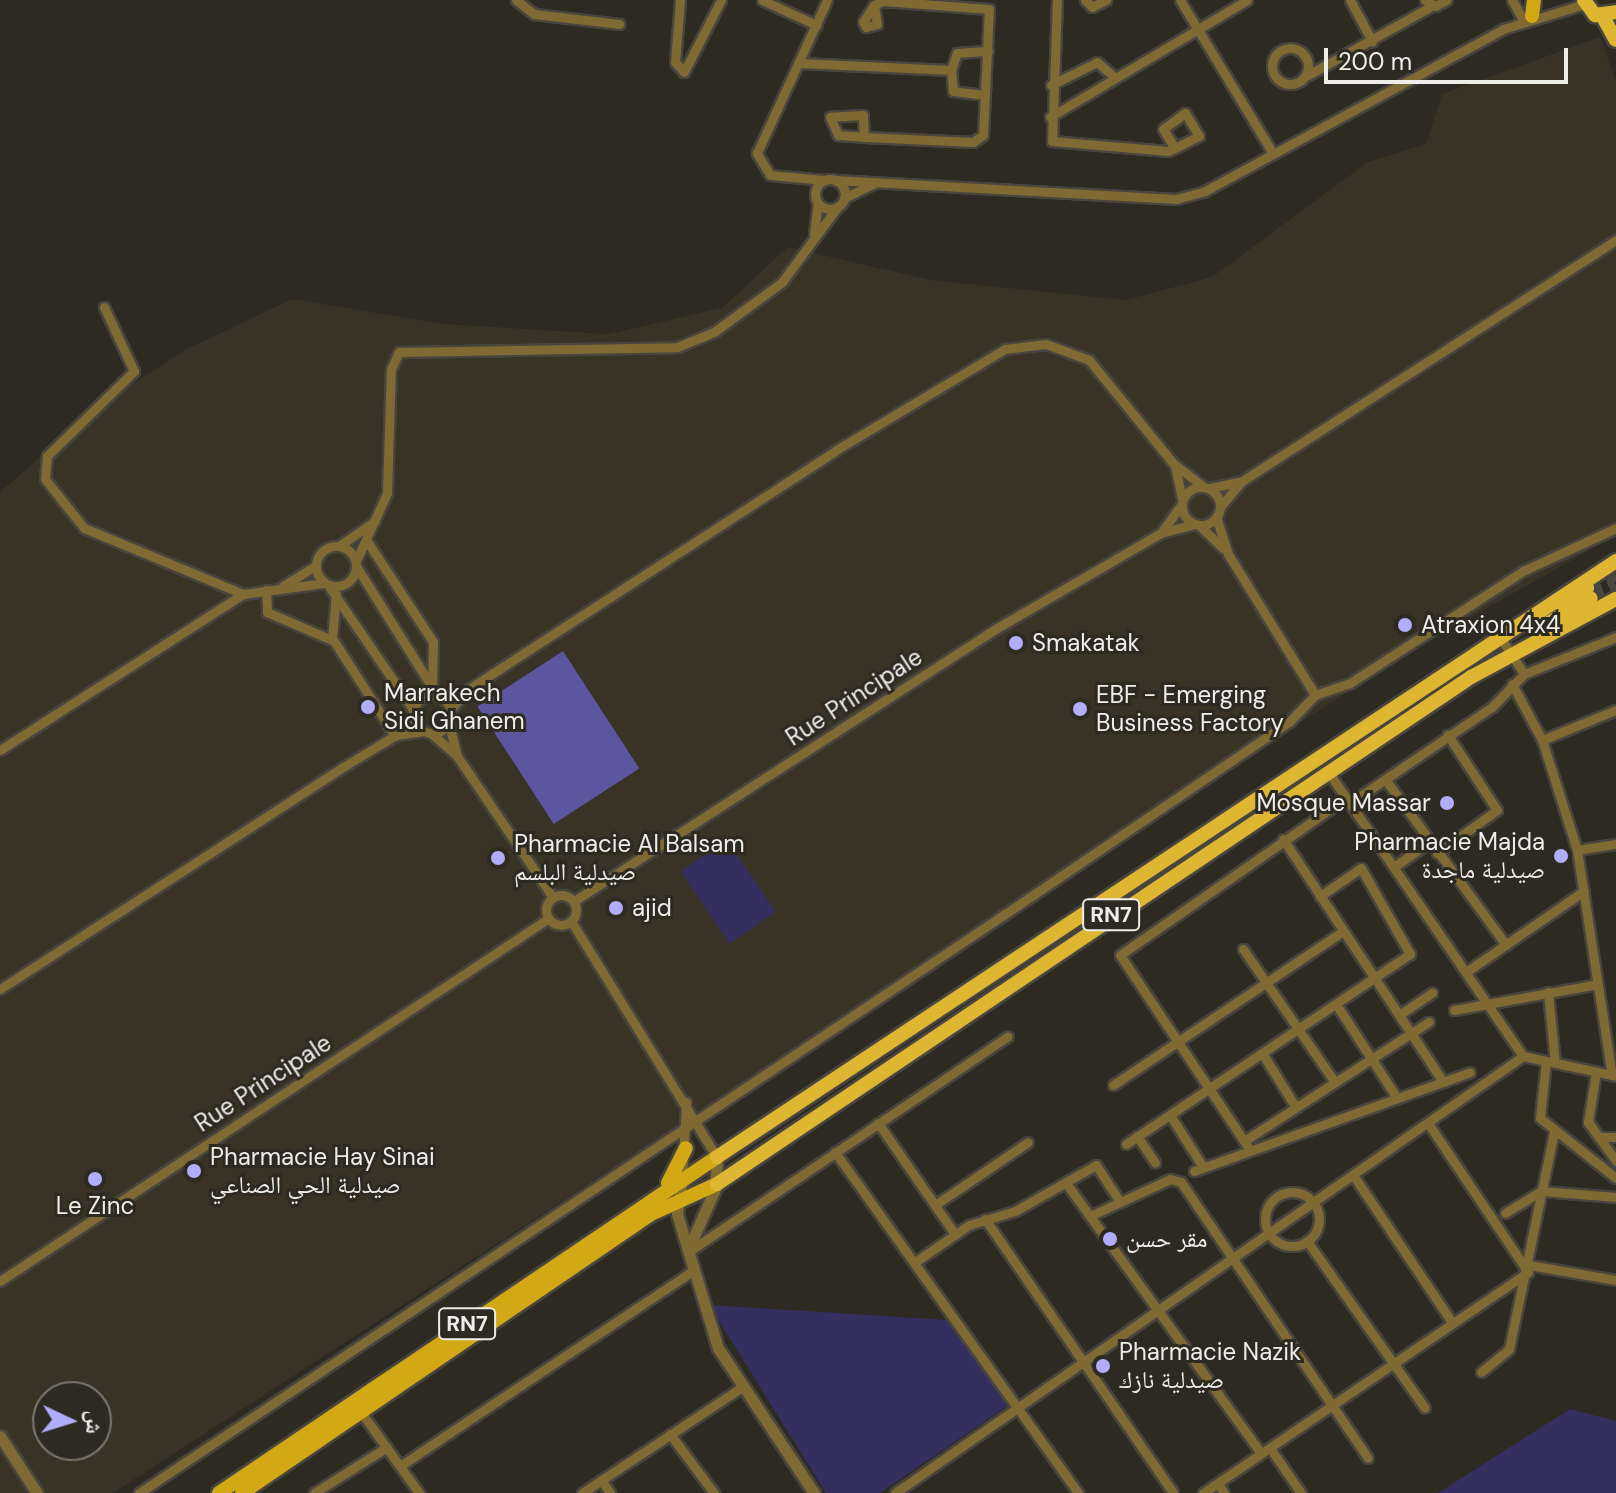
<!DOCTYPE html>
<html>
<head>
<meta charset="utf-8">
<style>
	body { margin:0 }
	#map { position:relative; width:1616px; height:1493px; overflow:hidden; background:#2d2a22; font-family:"DM Sans","Noto Naskh Arabic",sans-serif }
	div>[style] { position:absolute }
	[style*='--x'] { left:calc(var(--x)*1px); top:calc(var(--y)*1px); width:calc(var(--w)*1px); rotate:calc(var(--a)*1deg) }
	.built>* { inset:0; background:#383325 }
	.green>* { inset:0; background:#342f5e; transform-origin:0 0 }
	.forest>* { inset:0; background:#5c559f; transform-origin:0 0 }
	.trunk-tunnel>* { height:14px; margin-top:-7px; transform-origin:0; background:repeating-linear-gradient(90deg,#4a4740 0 14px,transparent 0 21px) }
	.roads { filter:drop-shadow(2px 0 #48453e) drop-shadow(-2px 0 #48453e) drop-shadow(0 2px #48453e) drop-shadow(0 -2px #48453e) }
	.minor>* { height:9px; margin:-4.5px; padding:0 4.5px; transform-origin:4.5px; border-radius:4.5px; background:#7e6a32 }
	.minor>.ring { margin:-4.5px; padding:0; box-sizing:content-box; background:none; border:9px solid #7e6a32; border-radius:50% }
	.tertiary>* { height:11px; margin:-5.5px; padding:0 5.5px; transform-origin:5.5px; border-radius:5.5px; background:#7e6a32 }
	.primary>* { height:14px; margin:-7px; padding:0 7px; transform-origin:7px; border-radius:7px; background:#d2a915 }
	.trunk>* { height:14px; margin:-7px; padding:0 7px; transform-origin:7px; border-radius:7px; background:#deb631 }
	.dots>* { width:22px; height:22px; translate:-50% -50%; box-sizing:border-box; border:4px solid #2d2a22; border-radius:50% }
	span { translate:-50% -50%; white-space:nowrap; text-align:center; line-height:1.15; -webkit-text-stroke:6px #2d2a22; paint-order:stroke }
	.shield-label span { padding:2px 6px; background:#2d2a22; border:2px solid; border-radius:6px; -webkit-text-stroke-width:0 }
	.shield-label { font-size:22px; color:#efede7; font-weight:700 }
	.poi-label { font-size:24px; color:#efede7 }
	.left { translate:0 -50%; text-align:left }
	.right { translate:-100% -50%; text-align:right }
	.street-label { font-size:24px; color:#efede7 }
	.north { position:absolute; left:32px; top:1381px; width:80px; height:80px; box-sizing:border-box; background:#2d2a22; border:2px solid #7b7871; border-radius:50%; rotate:94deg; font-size:22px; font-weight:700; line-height:32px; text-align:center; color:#efede7 }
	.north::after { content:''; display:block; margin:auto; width:28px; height:36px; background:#b1adfa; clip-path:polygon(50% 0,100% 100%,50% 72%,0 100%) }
	.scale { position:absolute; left:1324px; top:48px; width:244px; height:36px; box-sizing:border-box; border:4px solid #efede7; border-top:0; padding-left:10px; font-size:24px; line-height:28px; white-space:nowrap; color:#efede7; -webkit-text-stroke:6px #2d2a22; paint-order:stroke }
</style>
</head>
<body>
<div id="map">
	<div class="built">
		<div style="clip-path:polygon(evenodd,1600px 37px,1616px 82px,1616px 535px,1401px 657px,113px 1493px,0 1493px,0 492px,98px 407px,185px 350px,292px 299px,443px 324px,609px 334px,722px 308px,788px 247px,930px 280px,1126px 300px,1212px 277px,1368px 162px,1426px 144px,1442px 94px,1600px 37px,48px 1397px,96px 1397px,96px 1445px,48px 1445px,48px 1397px)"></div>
	</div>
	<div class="green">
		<div style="left:727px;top:840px;width:87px;height:56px;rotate:56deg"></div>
		<div style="clip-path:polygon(709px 1305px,947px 1320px,1010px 1404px,880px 1493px,826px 1493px)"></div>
		<div style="clip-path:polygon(1570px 1409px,1616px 1421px,1616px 1493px,1438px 1493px)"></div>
	</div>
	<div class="forest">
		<div style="left:563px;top:651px;width:140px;height:102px;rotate:57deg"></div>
	</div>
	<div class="trunk-tunnel">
		<div style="--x:1587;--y:588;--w:32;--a:-26"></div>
		<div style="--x:1591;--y:598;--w:28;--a:-26"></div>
	</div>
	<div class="roads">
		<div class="minor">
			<div style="--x:516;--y:0;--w:23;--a:38"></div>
			<div style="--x:534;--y:14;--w:86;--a:6.7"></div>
			<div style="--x:680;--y:0;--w:62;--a:94.6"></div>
			<div style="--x:675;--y:62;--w:13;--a:48"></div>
			<div style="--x:684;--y:72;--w:81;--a:-62.8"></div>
			<div style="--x:762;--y:0;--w:60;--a:24.8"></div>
			<div style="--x:1057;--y:0;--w:141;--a:92"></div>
			<div style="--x:1052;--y:141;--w:116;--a:4.9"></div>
			<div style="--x:1168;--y:151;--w:8;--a:-23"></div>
			<div style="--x:1175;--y:148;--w:27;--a:-27"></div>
			<div style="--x:1199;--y:136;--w:27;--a:-121"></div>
			<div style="--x:1185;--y:113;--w:27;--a:144"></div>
			<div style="--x:1163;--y:129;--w:22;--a:58"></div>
			<div style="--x:1085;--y:0;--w:10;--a:45"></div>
			<div style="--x:1092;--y:7;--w:16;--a:-27"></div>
			<div style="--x:1180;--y:0;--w:178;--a:58.8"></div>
			<div style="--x:1350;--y:0;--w:47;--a:61.8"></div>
			<div style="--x:1425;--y:0;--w:12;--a:31"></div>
			<div style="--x:1435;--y:6;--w:13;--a:-27"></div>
			<div style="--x:1512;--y:0;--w:23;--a:61"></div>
			<div class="ring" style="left:1272px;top:48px;width:27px;height:27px"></div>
			<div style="--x:800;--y:63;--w:151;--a:2.7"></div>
			<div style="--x:1308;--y:75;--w:142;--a:-29.1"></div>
			<div style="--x:1051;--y:85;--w:51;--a:-26.6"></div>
			<div style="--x:1097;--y:62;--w:20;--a:41"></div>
			<div style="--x:985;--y:95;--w:32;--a:-173"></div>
			<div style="--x:953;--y:91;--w:21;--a:-95"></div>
			<div style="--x:951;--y:70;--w:18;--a:-71"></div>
			<div style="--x:957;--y:53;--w:31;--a:-4"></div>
			<div style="--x:1050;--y:117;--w:229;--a:-30.7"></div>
			<div style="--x:864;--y:137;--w:22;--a:-93"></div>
			<div style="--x:863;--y:115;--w:33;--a:177"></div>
			<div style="--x:830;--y:117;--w:20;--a:66"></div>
			<div style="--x:838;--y:135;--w:26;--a:4"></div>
			<div style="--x:864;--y:137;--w:109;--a:2.6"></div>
			<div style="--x:973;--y:142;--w:12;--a:-35"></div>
			<div style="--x:983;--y:135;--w:126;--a:-87.3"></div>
			<div style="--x:989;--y:9;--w:107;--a:-175.7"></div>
			<div style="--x:882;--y:1;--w:9;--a:153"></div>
			<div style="--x:874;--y:5;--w:20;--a:123"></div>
			<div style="--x:863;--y:22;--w:6;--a:59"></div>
			<div style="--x:866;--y:27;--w:11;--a:-15"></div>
			<div style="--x:877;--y:24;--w:19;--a:-99"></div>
			<div class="ring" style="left:815px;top:179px;width:21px;height:21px"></div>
			<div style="--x:824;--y:180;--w:54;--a:-174.7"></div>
			<div style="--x:770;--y:175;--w:26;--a:-121"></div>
			<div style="--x:757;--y:153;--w:168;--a:-65.4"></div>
			<div style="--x:835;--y:180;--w:342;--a:3.2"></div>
			<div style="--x:1176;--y:199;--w:30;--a:-15"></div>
			<div style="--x:1205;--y:191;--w:339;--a:-28.5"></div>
			<div style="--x:1503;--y:29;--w:86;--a:-17"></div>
			<div style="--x:844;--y:198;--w:32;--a:-26"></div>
			<div style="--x:814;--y:234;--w:31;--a:-83"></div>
			<div style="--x:104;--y:307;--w:71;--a:64.9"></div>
			<div style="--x:134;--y:371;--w:122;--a:135.7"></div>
			<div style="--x:47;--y:456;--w:23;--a:95"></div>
			<div style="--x:45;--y:479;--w:63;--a:51.5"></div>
			<div style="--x:84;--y:528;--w:172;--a:22.5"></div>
			<div style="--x:1175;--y:466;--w:33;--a:78"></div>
			<div class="ring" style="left:1182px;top:487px;width:29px;height:29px"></div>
			<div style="--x:1210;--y:488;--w:30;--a:-12"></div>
			<div style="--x:1220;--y:507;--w:34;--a:-50"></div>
			<div style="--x:1242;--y:481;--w:445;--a:-32.8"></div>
			<div style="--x:1216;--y:517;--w:39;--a:72"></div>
			<div style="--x:1228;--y:554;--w:166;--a:58.3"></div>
			<div style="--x:1199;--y:525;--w:33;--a:44"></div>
			<div style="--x:1163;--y:530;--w:31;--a:-54"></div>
			<div style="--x:367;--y:541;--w:121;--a:56.8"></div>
			<div style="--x:433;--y:642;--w:46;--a:91.2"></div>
			<div class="ring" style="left:316px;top:546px;width:31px;height:31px"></div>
			<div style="--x:339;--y:546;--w:44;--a:-34.8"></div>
			<div style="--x:356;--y:561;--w:75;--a:-65.5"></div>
			<div style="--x:387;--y:493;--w:124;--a:-88.2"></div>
			<div style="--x:391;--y:369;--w:19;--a:-65"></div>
			<div style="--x:399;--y:352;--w:278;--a:-1"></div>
			<div style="--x:677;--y:347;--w:40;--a:-22"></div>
			<div style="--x:714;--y:332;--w:84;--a:-36.3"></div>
			<div style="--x:782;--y:282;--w:94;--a:-53.6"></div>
			<div style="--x:356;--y:566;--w:152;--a:57.9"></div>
			<div style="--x:328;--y:585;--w:150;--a:55.6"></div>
			<div style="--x:283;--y:586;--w:38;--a:-32"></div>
			<div style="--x:266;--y:590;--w:22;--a:87"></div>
			<div style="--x:267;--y:612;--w:73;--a:23.4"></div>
			<div style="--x:334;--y:641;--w:113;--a:57.3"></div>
			<div style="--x:1500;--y:637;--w:44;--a:57"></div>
			<div style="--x:332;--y:639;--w:45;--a:-84.9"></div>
			<div style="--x:1512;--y:684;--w:64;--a:61.8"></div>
			<div style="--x:1542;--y:740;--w:115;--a:72.3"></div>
			<div style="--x:1577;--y:850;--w:228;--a:81.2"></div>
			<div class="ring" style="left:413px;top:695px;width:29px;height:29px"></div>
			<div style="--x:451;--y:709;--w:25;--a:-50"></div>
			<div style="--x:467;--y:690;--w:440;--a:-33"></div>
			<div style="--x:836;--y:450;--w:197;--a:-30.9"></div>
			<div style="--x:1005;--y:349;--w:41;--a:-7"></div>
			<div style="--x:1046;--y:344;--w:46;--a:20.4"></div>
			<div style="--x:1089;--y:360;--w:133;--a:50.8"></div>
			<div style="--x:1173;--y:463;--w:37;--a:38"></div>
			<div style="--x:449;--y:724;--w:33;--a:76"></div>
			<div style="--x:432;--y:734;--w:33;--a:41"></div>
			<div style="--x:457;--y:756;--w:171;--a:55.8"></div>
			<div style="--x:1542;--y:740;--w:80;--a:-22.1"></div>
			<div style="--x:0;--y:750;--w:289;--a:-32.7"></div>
			<div style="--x:243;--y:594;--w:82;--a:-7.7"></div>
			<div style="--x:1327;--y:770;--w:347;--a:55.6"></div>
			<div style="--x:1523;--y:1056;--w:95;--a:12.1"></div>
			<div style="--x:1385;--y:779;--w:205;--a:53.9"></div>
			<div style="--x:1350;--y:803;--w:171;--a:-34.1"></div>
			<div style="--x:1492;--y:707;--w:46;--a:-45.9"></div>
			<div style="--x:1524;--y:674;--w:99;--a:-21.9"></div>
			<div style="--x:1283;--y:839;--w:291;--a:56.6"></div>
			<div style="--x:1577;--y:850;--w:39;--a:-9"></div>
			<div style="--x:1437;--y:853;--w:74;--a:-35.6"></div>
			<div style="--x:1497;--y:810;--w:90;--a:-123.2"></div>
			<div style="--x:1394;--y:867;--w:43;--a:-35.5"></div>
			<div class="ring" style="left:546px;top:895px;width:21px;height:21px"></div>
			<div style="--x:574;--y:901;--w:503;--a:-32.84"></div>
			<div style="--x:997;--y:628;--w:190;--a:-30.1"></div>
			<div style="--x:1161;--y:533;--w:34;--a:-15"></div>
			<div style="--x:571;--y:921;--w:278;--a:58.3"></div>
			<div style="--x:1243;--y:949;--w:160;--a:55.4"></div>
			<div style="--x:1466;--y:972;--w:143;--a:-34.5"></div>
			<div style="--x:0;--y:989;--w:409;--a:-32.9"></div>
			<div style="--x:343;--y:767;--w:62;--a:-31.1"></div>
			<div style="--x:396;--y:735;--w:27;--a:-8"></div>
			<div style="--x:1548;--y:992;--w:71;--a:84.4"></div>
			<div style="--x:1336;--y:1004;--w:112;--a:57"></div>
			<div style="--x:1454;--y:1010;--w:146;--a:-10.2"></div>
			<div style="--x:1399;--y:1015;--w:40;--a:-34"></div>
			<div style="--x:1262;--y:1053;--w:62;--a:58.1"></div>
			<div style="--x:1546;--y:1061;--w:57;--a:96"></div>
			<div style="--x:1540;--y:1118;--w:97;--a:38.3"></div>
			<div style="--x:1596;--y:1072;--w:51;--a:99.1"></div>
			<div style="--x:1588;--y:1122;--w:48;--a:54.3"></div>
			<div style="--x:1113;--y:1085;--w:277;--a:-33.8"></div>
			<div style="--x:1170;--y:1115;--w:62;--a:57.6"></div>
			<div style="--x:878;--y:1123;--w:135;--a:55.3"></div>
			<div style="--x:1137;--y:1136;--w:32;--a:56"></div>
			<div style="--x:1600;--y:1137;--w:16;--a:0"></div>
			<div style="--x:1244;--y:1141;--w:220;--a:-32.8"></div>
			<div style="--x:1126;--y:1144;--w:342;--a:-33.8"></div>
			<div style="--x:1410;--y:954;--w:99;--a:-119.7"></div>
			<div style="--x:1361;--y:868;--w:50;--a:145.7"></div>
			<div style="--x:1250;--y:1150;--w:234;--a:-123.7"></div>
			<div style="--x:1120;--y:955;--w:275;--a:-34.8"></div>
			<div style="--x:835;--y:1152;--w:419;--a:54.5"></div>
			<div style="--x:1194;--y:1171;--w:293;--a:-19.7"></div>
			<div style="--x:1353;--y:1175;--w:176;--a:56.1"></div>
			<div style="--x:682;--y:1177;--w:75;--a:-86.9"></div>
			<div style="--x:1066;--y:1183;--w:333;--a:54.2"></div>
			<div class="ring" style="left:1265px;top:1192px;width:45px;height:45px"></div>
			<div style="--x:935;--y:1205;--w:112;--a:-34.1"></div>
			<div style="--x:1505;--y:1213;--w:42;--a:-31.4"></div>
			<div style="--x:1541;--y:1191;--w:75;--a:4.6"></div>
			<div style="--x:1090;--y:1216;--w:88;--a:-24.8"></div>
			<div style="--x:1170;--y:1179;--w:11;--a:15"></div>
			<div style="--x:1181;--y:1182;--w:333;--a:55.9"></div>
			<div style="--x:985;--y:1219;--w:332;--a:55.5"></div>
			<div style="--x:1307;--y:1241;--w:204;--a:54.8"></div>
			<div style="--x:691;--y:1250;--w:382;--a:-34"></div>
			<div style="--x:918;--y:1260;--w:62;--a:-34.5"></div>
			<div style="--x:969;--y:1225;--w:48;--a:-16.9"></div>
			<div style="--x:1015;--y:1211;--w:93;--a:-29.6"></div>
			<div style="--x:1096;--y:1165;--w:44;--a:57"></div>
			<div style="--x:1529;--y:1265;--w:88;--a:9.8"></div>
			<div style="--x:0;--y:1281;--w:658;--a:-33.47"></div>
			<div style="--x:1481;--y:1372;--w:36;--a:-39"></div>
			<div style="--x:1509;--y:1349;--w:223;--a:-78.3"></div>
			<div style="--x:361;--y:1412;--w:100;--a:54.4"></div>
			<div style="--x:670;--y:1434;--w:74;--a:53.3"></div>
			<div style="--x:1270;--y:1448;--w:55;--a:55.4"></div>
			<div style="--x:400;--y:1466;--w:353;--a:-33.7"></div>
			<div style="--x:601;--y:1480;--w:16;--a:55"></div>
			<div style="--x:1218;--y:1483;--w:12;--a:59"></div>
			<div style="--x:139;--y:1493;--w:1042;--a:-33.77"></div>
			<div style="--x:1005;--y:914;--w:343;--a:-34.1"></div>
			<div style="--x:1289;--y:722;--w:37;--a:-46"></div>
			<div style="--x:1315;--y:695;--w:37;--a:-19"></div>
			<div style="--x:1350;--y:683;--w:208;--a:-32.9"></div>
			<div style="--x:1525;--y:570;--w:100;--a:-24.8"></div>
			<div style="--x:314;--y:1493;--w:86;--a:-32.2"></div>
			<div style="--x:582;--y:1493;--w:192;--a:-33.5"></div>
			<div style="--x:895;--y:1493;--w:765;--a:-34.83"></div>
			<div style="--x:1203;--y:1493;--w:393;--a:-34.2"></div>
			<div style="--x:1528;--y:1272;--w:179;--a:-123.9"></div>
		</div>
		<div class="tertiary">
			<div style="--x:682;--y:1178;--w:36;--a:98"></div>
			<div style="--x:677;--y:1214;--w:140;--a:73"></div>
			<div style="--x:718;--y:1348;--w:174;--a:56.5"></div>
			<div style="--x:690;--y:1245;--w:61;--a:-65.9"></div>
			<div style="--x:715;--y:1189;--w:32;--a:-86"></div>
			<div style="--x:0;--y:1436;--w:68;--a:57"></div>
		</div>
		<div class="primary">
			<div style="--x:1532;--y:16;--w:16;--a:-83"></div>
			<div style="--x:668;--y:1183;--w:39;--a:-63"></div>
			<div style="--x:219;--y:1493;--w:601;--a:-34.01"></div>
			<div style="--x:242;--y:1493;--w:493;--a:-34.3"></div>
			<div style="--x:649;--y:1215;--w:75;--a:-24.5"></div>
		</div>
		<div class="trunk">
			<div style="--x:1584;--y:0;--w:19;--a:54"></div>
			<div style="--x:1595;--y:15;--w:21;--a:-8"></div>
			<div style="--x:1603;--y:17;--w:26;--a:61"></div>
			<div style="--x:1559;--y:603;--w:32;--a:-28"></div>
			<div style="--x:1545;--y:625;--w:53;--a:-30.4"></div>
			<div style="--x:717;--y:1157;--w:1079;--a:-33.54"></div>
			<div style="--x:717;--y:1184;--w:909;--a:-33.92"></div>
			<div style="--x:1471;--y:677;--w:165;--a:-28.3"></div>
		</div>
	</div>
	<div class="dots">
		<div style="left:1405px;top:625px;background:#b1adfa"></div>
		<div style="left:1016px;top:643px;background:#b1adfa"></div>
		<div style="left:368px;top:707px;background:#b1adfa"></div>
		<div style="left:1080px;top:709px;background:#b1adfa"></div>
		<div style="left:1447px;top:803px;background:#b1adfa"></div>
		<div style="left:1561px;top:856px;background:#b1adfa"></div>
		<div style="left:498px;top:858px;background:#b1adfa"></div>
		<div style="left:616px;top:908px;background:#b1adfa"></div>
		<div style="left:194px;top:1171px;background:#b1adfa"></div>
		<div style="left:95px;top:1179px;background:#b1adfa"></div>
		<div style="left:1110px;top:1239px;background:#b1adfa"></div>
		<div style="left:1103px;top:1366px;background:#b1adfa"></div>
	</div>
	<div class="shield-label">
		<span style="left:1111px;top:915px">RN7</span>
		<span style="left:467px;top:1324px">RN7</span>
	</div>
	<div class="poi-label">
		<span class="left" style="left:1421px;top:625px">Atraxion 4x4</span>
		<span class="left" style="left:1032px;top:643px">Smakatak</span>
		<span class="left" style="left:384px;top:707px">Marrakech<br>Sidi Ghanem</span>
		<span class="left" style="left:1096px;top:709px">EBF - Emerging<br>Business Factory</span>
		<span class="right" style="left:1431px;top:803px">Mosque Massar</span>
		<span class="right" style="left:1545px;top:856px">Pharmacie Majda<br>صيدلية ماجدة</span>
		<span class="left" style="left:514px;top:858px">Pharmacie Al Balsam<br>صيدلية البلسم</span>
		<span class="left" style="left:632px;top:908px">ajid</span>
		<span class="left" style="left:210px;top:1171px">Pharmacie Hay Sinai<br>صيدلية الحي الصناعي</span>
		<span style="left:95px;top:1206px">Le Zinc</span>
		<span class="left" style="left:1126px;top:1239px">مقر حسن</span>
		<span class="left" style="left:1119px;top:1366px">Pharmacie Nazik<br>صيدلية نازك</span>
	</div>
	<div class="street-label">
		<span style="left:854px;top:697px;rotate:-33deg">Rue Principale</span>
		<span style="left:263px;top:1083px;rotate:-33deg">Rue Principale</span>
	</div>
	<div class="north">ش</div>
	<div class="scale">200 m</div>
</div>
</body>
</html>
